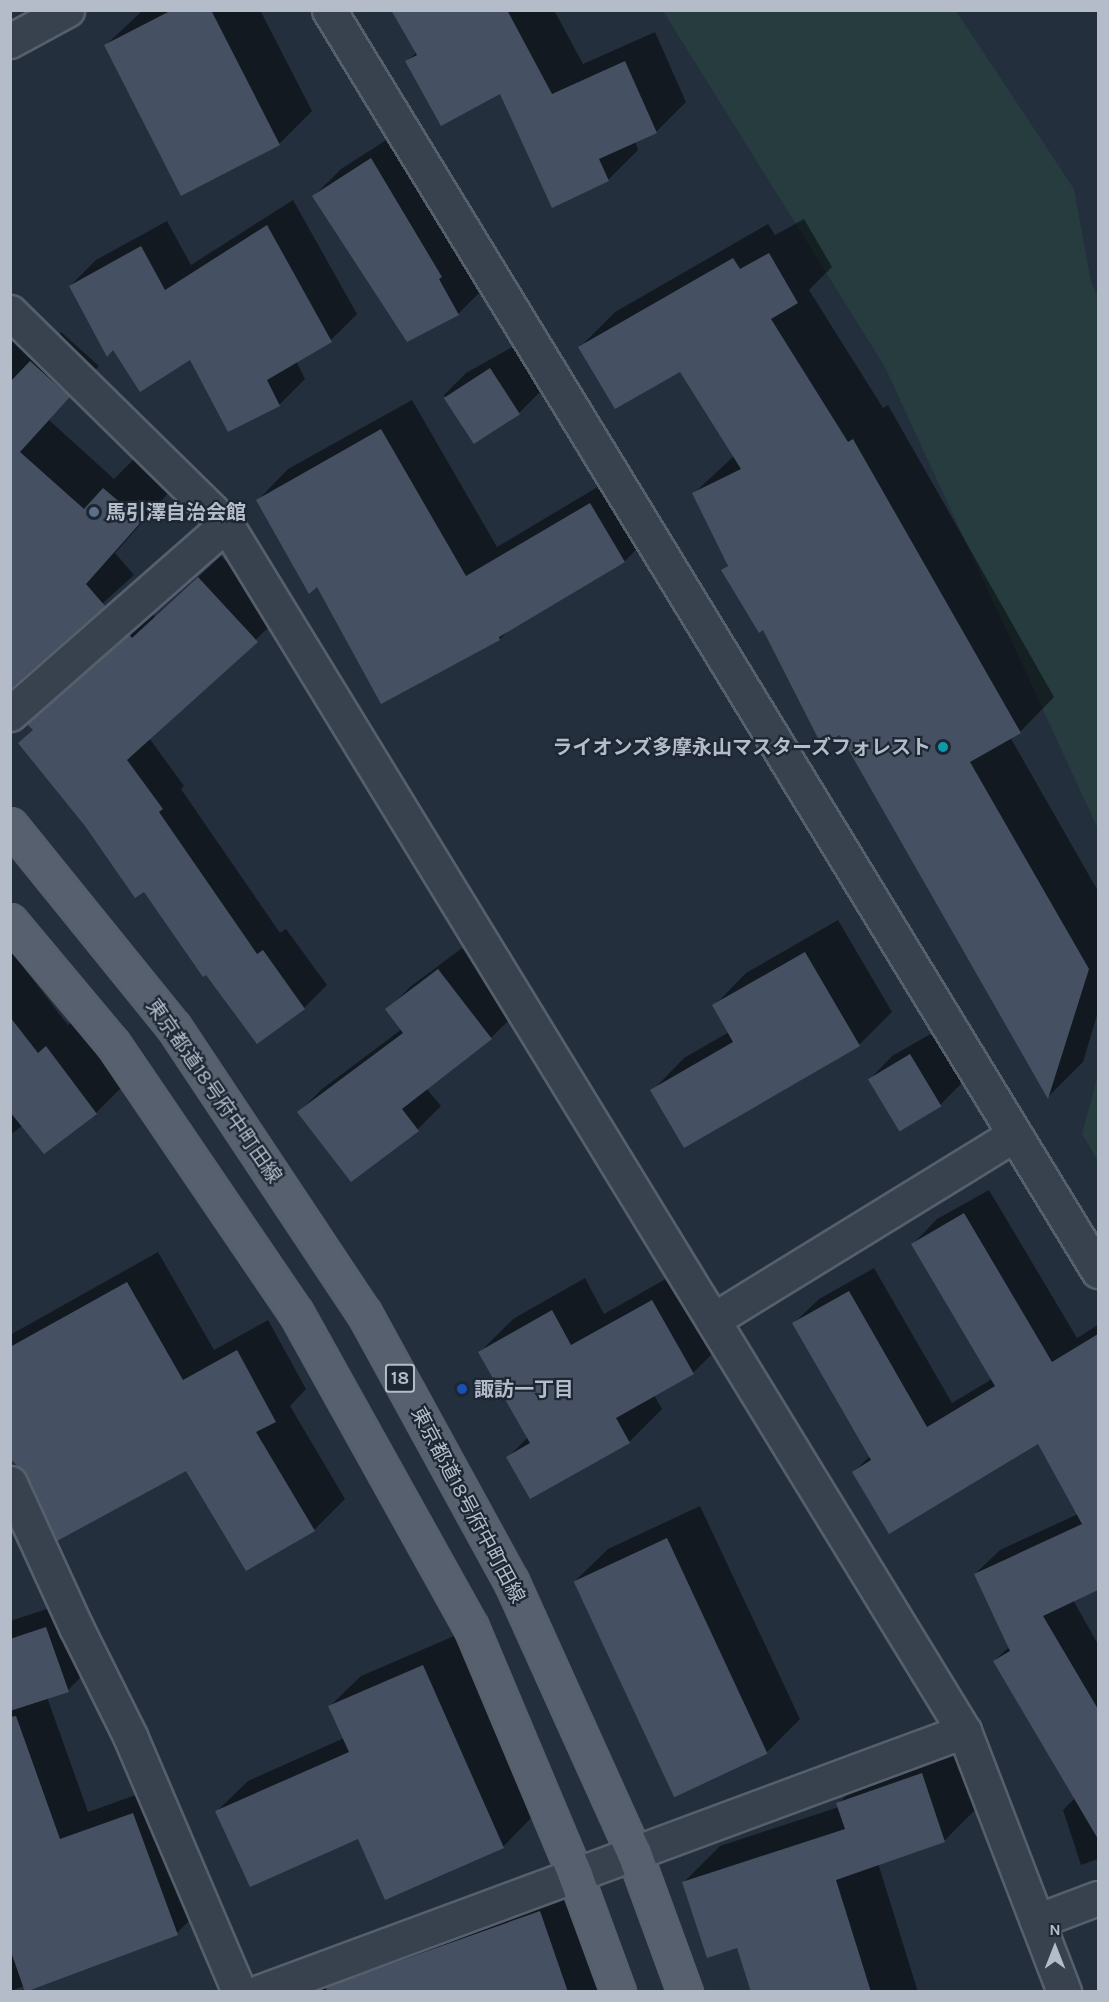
<!DOCTYPE html>
<html>
<head>
<meta charset="utf-8">
<style>
	body { margin:0 }
	#map { position:relative; width:1109px; height:2002px; overflow:hidden; background:#242f3e; font-family:Karla,"Noto Sans JP",sans-serif }
	div>[style] { position:absolute }
	[style*='--x'] { left:calc(var(--x)*1px); top:calc(var(--y)*1px); width:calc(var(--w)*1px); rotate:calc(var(--a)*1deg) }
	.green>* { inset:0; background:#263c3f }
	.shadow>* { inset:0; background:#0007 }
	.building>* { inset:0; background:#455162; transform-origin:0 0 }
	.roads { filter:drop-shadow(2px 0 #565f6c) drop-shadow(-2px 0 #565f6c) drop-shadow(0 2px #565f6c) drop-shadow(0 -2px #565f6c) }
	.minor>* { height:33px; margin:-16.5px; padding:0 16.5px; transform-origin:16.5px; border-radius:16.5px; background:#38414e }
	.major>* { height:33px; margin:-16.5px; padding:0 16.5px; transform-origin:16.5px; border-radius:16.5px; background:#56606e }
	.dots>* { width:16px; height:16px; translate:-50% -50%; box-sizing:border-box; border:3px solid #1d2633; border-radius:50% }
	span { translate:-50% -50%; white-space:nowrap; text-align:center; line-height:1.15; -webkit-text-stroke:4.5px #1d2633; paint-order:stroke }
	.shield-label span { padding:2px 4px; background:#1d2633; border:2px solid; border-radius:4px; -webkit-text-stroke-width:0 }
	.shield-label { font-size:18px; color:#b4bcc9; font-weight:700 }
	.poi-label { font-size:20px; color:#b4bcc9; font-weight:700 }
	.left { translate:0 -50%; text-align:left }
	.right { translate:-100% -50%; text-align:right }
	.street-label { font-size:20px; color:#b4bcc9 }
	.frame { position:absolute; inset:0; border:12px solid #b4bcc9; pointer-events:none }
	.north { position:absolute; left:1025px; top:1918px; width:60px; height:60px; -webkit-text-stroke:4px #1d2633; paint-order:stroke; rotate:0deg; font-size:16px; font-weight:700; line-height:24px; text-align:center; color:#b4bcc9 }
	.north::after { content:''; display:block; margin:auto; width:21px; height:27px; background:#b4bcc9; clip-path:polygon(50% 0,100% 100%,50% 72%,0 100%) }
</style>
</head>
<body>
<div id="map">
	<div class="green">
		<div style="clip-path:polygon(663px 11px,956px 11px,1074px 189px,1091px 282px,1098px 297px,1098px 829px,885px 367px)"></div>
		<div style="clip-path:polygon(1098px 1075px,1098px 1161px,1082px 1134px)"></div>
	</div>
	<div class="shadow">
		<div style="clip-path:polygon(143px 10px,260px 10px,312px 111px,279px 144px,106px 45px)"></div>
		<div style="clip-path:polygon(393px 10px,554px 10px,583px 64px,655px 32px,686px 102px,656px 132px,635px 141px,638px 150px,608px 180px,501px 92px,407px 61px,417px 52px)"></div>
		<div style="clip-path:polygon(399px 132px,485px 287px,458px 314px,314px 196px,341px 169px)"></div>
		<div style="clip-path:polygon(293px 200px,357px 314px,331px 340px,296px 361px,305px 379px,279px 405px,190px 358px,70px 286px,96px 260px,167px 221px,191px 265px)"></div>
		<div style="clip-path:polygon(804px 219px,832px 267px,809px 290px,883px 408px,888px 405px,1054px 697px,1020px 732px,1010px 737px,1098px 891px,1098px 1012px,1083px 1062px,1049px 1096px,841px 733px,723px 570px,728px 565px,693px 494px,734px 456px,680px 370px,580px 347px,615px 312px,768px 224px,775px 235px)"></div>
		<div style="clip-path:polygon(10px 294px,57px 336px,61px 332px,99px 366px,49px 420px,114px 479px,134px 459px,171px 490px,115px 553px,134px 575px,10px 687px)"></div>
		<div style="clip-path:polygon(514px 346px,542px 390px,519px 413px,473px 441px,444px 395px,466px 373px)"></div>
		<div style="clip-path:polygon(412px 400px,497px 547px,621px 473px,655px 530px,625px 561px,509px 630px,500px 639px,317px 584px,258px 500px,288px 469px)"></div>
		<div style="clip-path:polygon(221px 556px,279px 618px,149px 738px,184px 786px,181px 789px,280px 933px,286px 929px,327px 985px,304px 1008px,257px 1042px,30px 724px,152px 613px,155px 617px)"></div>
		<div style="clip-path:polygon(838px 920px,892px 1012px,860px 1044px,684px 1146px,652px 1091px,684px 1058px,729px 1032px,714px 1006px,746px 973px)"></div>
		<div style="clip-path:polygon(462px 948px,514px 1015px,491px 1038px,426px 1088px,441px 1106px,418px 1129px,299px 1112px,322px 1089px,402px 1029px,387px 1010px,410px 987px)"></div>
		<div style="clip-path:polygon(10px 950px,68px 1025px,76px 1018px,126px 1083px,96px 1113px,44px 1152px,23px 1125px,10px 1135px)"></div>
		<div style="clip-path:polygon(934px 1032px,963px 1082px,940px 1105px,870px 1079px,892px 1056px)"></div>
		<div style="clip-path:polygon(989px 1190px,1077px 1338px,1098px 1325px,1098px 1589px,1073px 1600px,1098px 1644px,1098px 1859px,1081px 1865px,1063px 1810px,1075px 1798px,994px 1661px,1010px 1646px,975px 1574px,1000px 1550px,1078px 1514px,1039px 1442px,854px 1472px,870px 1456px,794px 1323px,819px 1299px,874px 1268px,952px 1403px,992px 1379px,913px 1244px,937px 1219px)"></div>
		<div style="clip-path:polygon(158px 1252px,214px 1350px,268px 1320px,306px 1389px,290px 1406px,345px 1499px,314px 1530px,186px 1469px,28px 1474px,10px 1452px,10px 1335px)"></div>
		<div style="clip-path:polygon(685px 1268px,726px 1340px,693px 1373px,654px 1395px,662px 1409px,629px 1442px,508px 1457px,528px 1437px,480px 1352px,513px 1319px,585px 1278px,604px 1314px)"></div>
		<div style="clip-path:polygon(700px 1506px,800px 1719px,767px 1752px,575px 1581px,608px 1549px)"></div>
		<div style="clip-path:polygon(74px 1600px,96px 1662px,68px 1690px,47px 1697px,88px 1812px,161px 1786px,205px 1905px,177px 1933px,10px 1991px,10px 1621px)"></div>
		<div style="clip-path:polygon(454px 1636px,533px 1816px,503px 1847px,358px 1837px,217px 1811px,248px 1781px,344px 1738px,330px 1706px,361px 1676px)"></div>
		<div style="clip-path:polygon(958px 1738px,981px 1804px,945px 1840px,878px 1863px,918px 1992px,752px 1992px,738px 1946px,684px 1882px,720px 1846px,839px 1807px,838px 1804px,874px 1767px)"></div>
		<div style="clip-path:polygon(574px 1879px,607px 1992px,261px 1992px)"></div>
	</div>
	<div class="building">
		<div style="clip-path:polygon(172px 10px,211px 10px,280px 145px,181px 196px,104px 45px)"></div>
		<div style="clip-path:polygon(391px 10px,507px 10px,552px 94px,625px 61px,657px 133px,599px 159px,609px 181px,552px 208px,500px 94px,441px 126px,405px 61px,417px 55px)"></div>
		<div style="clip-path:polygon(371px 158px,442px 277px,439px 279px,459px 315px,407px 342px,312px 196px)"></div>
		<div style="clip-path:polygon(267px 225px,332px 342px,267px 380px,280px 406px,228px 432px,190px 360px,140px 392px,113px 350px,107px 357px,69px 286px,141px 246px,165px 290px)"></div>
		<div style="clip-path:polygon(769px 253px,798px 303px,771px 319px,848px 442px,853px 439px,1021px 733px,970px 762px,1089px 969px,1048px 1099px,840px 735px,821px 744px,763px 630px,759px 633px,721px 570px,728px 566px,692px 493px,741px 469px,680px 372px,615px 409px,578px 347px,733px 258px,740px 269px)"></div>
		<div style="clip-path:polygon(30px 361px,70px 397px,20px 452px,84px 509px,103px 488px,142px 521px,86px 584px,105px 606px,10px 689px,10px 382px)"></div>
		<div style="left:490px;top:368px;width:55px;height:55px;rotate:57deg"></div>
		<div style="clip-path:polygon(381px 429px,466px 576px,590px 503px,625px 562px,499px 637px,500px 640px,381px 704px,317px 587px,309px 594px,256px 500px)"></div>
		<div style="clip-path:polygon(198px 577px,258px 642px,127px 760px,163px 809px,159px 812px,257px 954px,263px 950px,305px 1009px,257px 1044px,206px 975px,203px 977px,144px 892px,135px 898px,85px 826px,18px 743px,33px 730px,27px 724px,129px 634px,132px 638px)"></div>
		<div style="clip-path:polygon(805px 952px,860px 1046px,684px 1148px,650px 1090px,733px 1042px,712px 1005px)"></div>
		<div style="clip-path:polygon(438px 969px,492px 1039px,402px 1109px,419px 1131px,351px 1182px,297px 1112px,403px 1033px,385px 1009px)"></div>
		<div style="clip-path:polygon(10px 1017px,38px 1053px,46px 1046px,97px 1114px,44px 1154px,10px 1112px)"></div>
		<div style="left:910px;top:1054px;width:61px;height:49px;rotate:59deg"></div>
		<div style="clip-path:polygon(964px 1213px,1052px 1362px,1098px 1334px,1098px 1590px,1043px 1616px,1098px 1709px,1098px 1839px,993px 1661px,1010px 1651px,974px 1574px,1082px 1524px,1038px 1444px,889px 1534px,852px 1472px,871px 1460px,792px 1323px,849px 1291px,927px 1427px,995px 1386px,911px 1244px)"></div>
		<div style="clip-path:polygon(127px 1282px,183px 1380px,237px 1350px,276px 1422px,256px 1432px,315px 1531px,246px 1571px,186px 1471px,57px 1541px,27px 1475px,10px 1459px,10px 1347px)"></div>
		<div style="clip-path:polygon(652px 1300px,694px 1374px,616px 1418px,630px 1443px,530px 1499px,506px 1457px,530px 1443px,478px 1352px,552px 1310px,571px 1345px)"></div>
		<div style="left:667px;top:1538px;width:238px;height:103px;rotate:65deg"></div>
		<div style="clip-path:polygon(46px 1627px,69px 1692px,10px 1711px,10px 1639px)"></div>
		<div style="clip-path:polygon(423px 1665px,504px 1848px,385px 1900px,358px 1839px,250px 1887px,215px 1811px,349px 1752px,328px 1706px)"></div>
		<div style="clip-path:polygon(16px 1716px,60px 1839px,133px 1813px,178px 1935px,25px 1992px,10px 1949px,10px 1717px)"></div>
		<div style="clip-path:polygon(922px 1773px,945px 1842px,836px 1880px,871px 1992px,751px 1992px,737px 1948px,707px 1958px,682px 1882px,845px 1829px,836px 1803px)"></div>
		<div style="clip-path:polygon(540px 1911px,568px 1992px,327px 1992px,326px 1987px)"></div>
	</div>
	<div class="roads">
		<div class="minor">
			<div style="--x:329;--y:10;--w:1477;--a:58.62"></div>
			<div style="--x:10;--y:41;--w:65;--a:-28.5"></div>
			<div style="--x:10;--y:312;--w:303;--a:44.5"></div>
			<div style="--x:226;--y:524;--w:1415;--a:58.56"></div>
			<div style="--x:964;--y:1731;--w:280;--a:69"></div>
			<div style="--x:10;--y:714;--w:288;--a:-41.3"></div>
			<div style="--x:713;--y:1320;--w:353;--a:-31.6"></div>
			<div style="--x:10;--y:1483;--w:158;--a:65.4"></div>
			<div style="--x:76;--y:1627;--w:122;--a:63.6"></div>
			<div style="--x:130;--y:1736;--w:278;--a:66.9"></div>
			<div style="--x:1037;--y:1921;--w:65;--a:-20.7"></div>
			<div style="--x:259;--y:1992;--w:752;--a:-20.32"></div>
		</div>
		<div class="major">
			<div style="--x:10;--y:825;--w:259;--a:51"></div>
			<div style="--x:173;--y:1026;--w:345;--a:56.4"></div>
			<div style="--x:364;--y:1313;--w:306;--a:61.3"></div>
			<div style="--x:511;--y:1581;--w:299;--a:65.7"></div>
			<div style="--x:634;--y:1853;--w:148;--a:69.9"></div>
			<div style="--x:10;--y:921;--w:160;--a:50.1"></div>
			<div style="--x:113;--y:1044;--w:325;--a:55.8"></div>
			<div style="--x:296;--y:1313;--w:359;--a:60.9"></div>
			<div style="--x:471;--y:1627;--w:269;--a:67.2"></div>
			<div style="--x:575;--y:1875;--w:125;--a:69.8"></div>
		</div>
	</div>
	<div class="dots">
		<div style="left:94px;top:512px;background:#5c6f8a"></div>
		<div style="left:943px;top:747px;background:#0f9aa8"></div>
		<div style="left:462px;top:1389px;background:#1a4fb4"></div>
	</div>
	<div class="shield-label">
		<span style="left:400px;top:1378px">18</span>
	</div>
	<div class="poi-label">
		<span class="left" style="left:106px;top:512px">馬引澤自治会館</span>
		<span class="right" style="left:931px;top:747px">ライオンズ多摩永山マスターズフォレスト</span>
		<span class="left" style="left:474px;top:1389px">諏訪一丁目</span>
	</div>
	<div class="street-label">
		<span style="left:214px;top:1091px;rotate:55deg">東京都道18号府中町田線</span>
		<span style="left:468px;top:1505px;rotate:62deg">東京都道18号府中町田線</span>
	</div>
	<div class="frame"></div>
	<div class="north">N</div>
</div>
</body>
</html>
